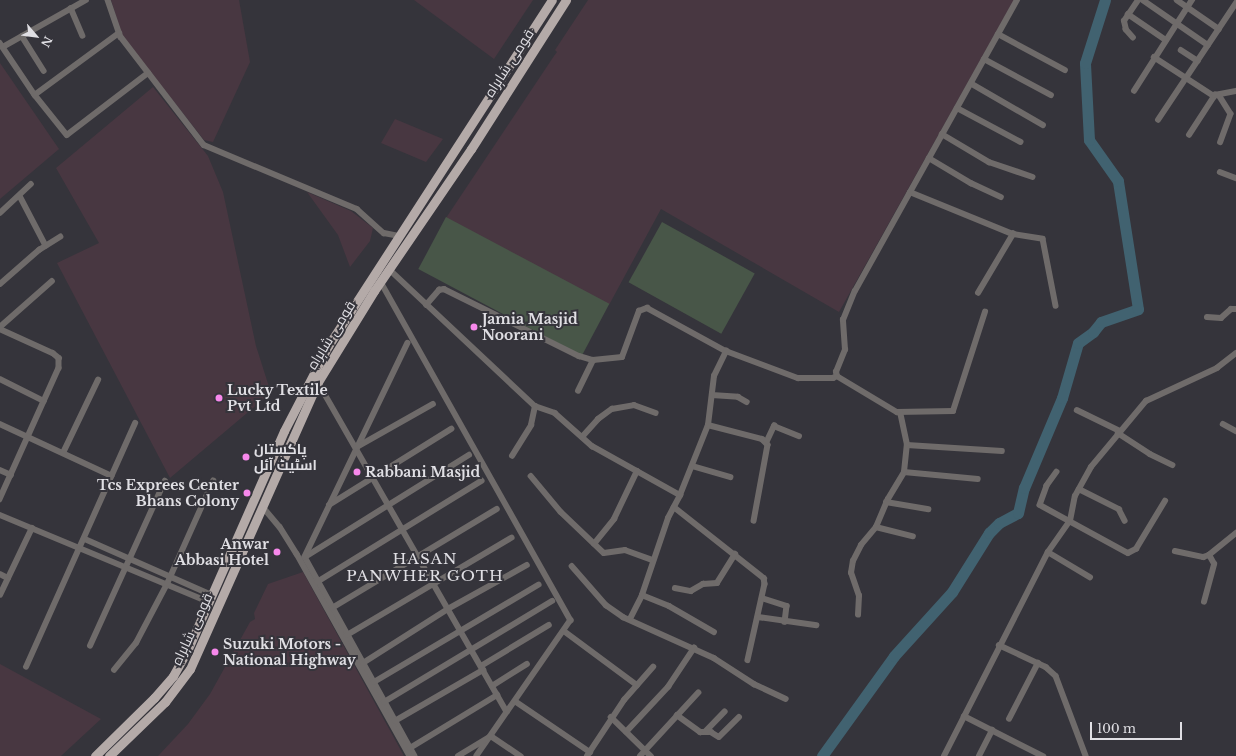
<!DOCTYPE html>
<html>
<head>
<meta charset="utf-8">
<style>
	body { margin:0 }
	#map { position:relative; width:1236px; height:756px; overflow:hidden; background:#35343b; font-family:"Libre Baskerville",Cairo,serif }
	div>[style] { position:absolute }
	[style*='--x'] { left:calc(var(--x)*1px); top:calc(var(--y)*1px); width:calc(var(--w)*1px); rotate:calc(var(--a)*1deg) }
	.industrial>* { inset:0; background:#483741 }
	.green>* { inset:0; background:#485648; transform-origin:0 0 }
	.river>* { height:11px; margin:-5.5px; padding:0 5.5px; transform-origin:5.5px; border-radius:5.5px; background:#416270 }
	.minor>* { height:5.5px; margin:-2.75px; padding:0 2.75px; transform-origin:2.75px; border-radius:2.75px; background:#6f6b6a }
	.trunk>* { height:9px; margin:-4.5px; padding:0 4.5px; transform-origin:4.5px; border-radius:4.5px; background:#b4aaa8 }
	.dots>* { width:11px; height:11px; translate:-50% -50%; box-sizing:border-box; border:2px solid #35343b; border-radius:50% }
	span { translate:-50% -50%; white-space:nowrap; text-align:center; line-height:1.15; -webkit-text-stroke:4px #35343b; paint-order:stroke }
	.street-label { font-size:14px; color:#e0dfe4 }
	.poi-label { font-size:14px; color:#e0dfe4; font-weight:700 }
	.left { translate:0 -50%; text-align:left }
	.right { translate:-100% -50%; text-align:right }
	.neighbourhood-label { font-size:15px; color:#e0dfe4; letter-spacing:1px }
	.north { position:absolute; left:16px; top:16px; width:40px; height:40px; -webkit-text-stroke:3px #35343b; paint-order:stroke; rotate:118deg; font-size:11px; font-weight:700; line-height:16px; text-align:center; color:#e0dfe4 }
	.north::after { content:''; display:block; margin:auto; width:14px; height:18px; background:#e0dfe4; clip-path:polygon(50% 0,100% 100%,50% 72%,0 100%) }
	.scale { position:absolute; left:1090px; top:722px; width:92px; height:18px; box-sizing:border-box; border:2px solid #e0dfe4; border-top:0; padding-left:5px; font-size:12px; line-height:14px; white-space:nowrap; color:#e0dfe4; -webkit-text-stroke:3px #35343b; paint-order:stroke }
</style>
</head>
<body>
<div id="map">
	<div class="industrial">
		<div style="clip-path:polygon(111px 0,239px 0,250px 62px,213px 142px,204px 140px,122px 36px)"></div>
		<div style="clip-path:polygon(414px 0,533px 0,494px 59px)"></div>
		<div style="clip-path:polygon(588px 0,1014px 0,839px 312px,661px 209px,609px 305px,446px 218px,554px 56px,557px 52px,555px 50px)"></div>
		<div style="clip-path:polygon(0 63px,59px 149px,0 199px)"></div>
		<div style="clip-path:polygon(153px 87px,208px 156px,223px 192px,256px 346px,271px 393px,170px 478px,57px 263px,99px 243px,56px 168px)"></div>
		<div style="clip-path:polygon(395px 119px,443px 139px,426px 162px,381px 143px)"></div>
		<div style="clip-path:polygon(307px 192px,351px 211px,373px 228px,370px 241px,350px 267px,338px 235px)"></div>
		<div style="clip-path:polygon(303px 572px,404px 756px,158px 756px,188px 724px,210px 694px,250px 622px,255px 619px,254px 613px,268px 584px)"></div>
		<div style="clip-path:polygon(0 664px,101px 719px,61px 756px,0 756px)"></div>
	</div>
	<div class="green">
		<div style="left:446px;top:217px;width:185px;height:59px;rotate:28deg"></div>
		<div style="left:662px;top:222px;width:106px;height:69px;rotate:29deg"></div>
	</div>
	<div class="river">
		<div style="--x:822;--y:756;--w:123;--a:-54.2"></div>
		<div style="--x:894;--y:656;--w:86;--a:-47.8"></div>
		<div style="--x:952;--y:592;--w:70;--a:-57.9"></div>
		<div style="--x:989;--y:533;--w:14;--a:-45"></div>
		<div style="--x:999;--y:523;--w:21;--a:-28"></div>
		<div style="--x:1018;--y:513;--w:26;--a:-77"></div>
		<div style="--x:1024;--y:488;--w:98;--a:-67.1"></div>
		<div style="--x:1062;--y:398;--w:57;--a:-73.8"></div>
		<div style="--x:1078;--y:343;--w:19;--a:-36"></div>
		<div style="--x:1093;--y:332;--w:13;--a:-51"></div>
		<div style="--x:1101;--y:322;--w:39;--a:-19"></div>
		<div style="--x:1138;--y:309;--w:130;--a:-98.9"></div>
		<div style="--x:1118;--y:181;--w:50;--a:-125.3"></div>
		<div style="--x:1089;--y:140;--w:77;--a:-93"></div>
		<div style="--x:1085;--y:63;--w:66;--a:-72.4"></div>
	</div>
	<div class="minor">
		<div style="--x:108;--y:0;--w:39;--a:71"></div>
		<div style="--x:121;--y:37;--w:136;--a:52.5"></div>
		<div style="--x:204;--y:145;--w:166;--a:22.7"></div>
		<div style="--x:357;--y:209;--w:36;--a:42"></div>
		<div style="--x:384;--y:233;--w:16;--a:11"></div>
		<div style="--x:1143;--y:0;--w:79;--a:34.7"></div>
		<div style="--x:1177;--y:0;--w:51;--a:34.6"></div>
		<div style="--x:71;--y:8;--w:30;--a:67"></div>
		<div style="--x:1128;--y:14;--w:46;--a:34.4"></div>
		<div style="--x:998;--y:34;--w:76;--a:28.2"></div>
		<div style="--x:22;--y:36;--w:41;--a:57.8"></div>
		<div style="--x:1133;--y:38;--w:11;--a:-131"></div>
		<div style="--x:1126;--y:30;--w:9;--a:-103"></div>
		<div style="--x:1124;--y:21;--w:25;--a:-56"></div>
		<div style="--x:0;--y:43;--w:63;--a:56.1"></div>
		<div style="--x:35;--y:95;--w:51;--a:51.3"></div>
		<div style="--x:67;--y:135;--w:102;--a:-37.4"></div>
		<div style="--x:3;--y:47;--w:95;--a:-29.5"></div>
		<div style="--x:1181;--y:50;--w:20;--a:33"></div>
		<div style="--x:1154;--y:57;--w:72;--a:33"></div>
		<div style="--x:984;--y:59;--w:76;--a:28.2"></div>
		<div style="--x:972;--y:84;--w:82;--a:30"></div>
		<div style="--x:1134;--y:91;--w:108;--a:-57.5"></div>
		<div style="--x:36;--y:94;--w:103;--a:-36.3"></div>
		<div style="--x:1219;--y:95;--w:22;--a:58"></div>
		<div style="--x:1231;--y:114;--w:30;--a:110"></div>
		<div style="--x:957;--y:108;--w:72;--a:28"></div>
		<div style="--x:1158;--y:120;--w:141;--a:-56.3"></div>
		<div style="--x:942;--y:134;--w:55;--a:30.8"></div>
		<div style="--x:989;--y:162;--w:46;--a:18.8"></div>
		<div style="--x:1189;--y:135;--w:48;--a:-57"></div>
		<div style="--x:1215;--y:95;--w:21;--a:-11"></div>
		<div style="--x:929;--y:158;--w:49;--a:30.8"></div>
		<div style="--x:971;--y:183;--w:33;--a:25"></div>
		<div style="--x:1220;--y:172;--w:17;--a:21"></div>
		<div style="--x:910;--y:192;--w:111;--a:22.2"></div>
		<div style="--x:1013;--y:234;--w:30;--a:9"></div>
		<div style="--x:1043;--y:239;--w:68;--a:79"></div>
		<div style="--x:20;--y:196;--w:56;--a:62.5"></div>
		<div style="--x:0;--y:213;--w:42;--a:-43.1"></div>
		<div style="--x:389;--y:269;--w:200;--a:43.2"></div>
		<div style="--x:535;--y:406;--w:21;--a:19"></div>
		<div style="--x:555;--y:413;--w:50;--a:41.7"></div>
		<div style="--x:592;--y:446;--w:101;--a:29.1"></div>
		<div style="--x:381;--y:282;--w:388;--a:60.7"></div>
		<div style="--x:571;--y:620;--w:165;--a:124.7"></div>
		<div style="--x:0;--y:284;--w:52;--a:-41.1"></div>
		<div style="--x:39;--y:250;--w:25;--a:-32"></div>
		<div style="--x:978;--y:293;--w:69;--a:-59.3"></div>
		<div style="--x:426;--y:305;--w:20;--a:-49"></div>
		<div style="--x:439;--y:290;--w:5;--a:-11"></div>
		<div style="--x:444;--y:289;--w:151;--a:26.4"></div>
		<div style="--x:579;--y:356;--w:15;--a:16"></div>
		<div style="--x:593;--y:360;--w:29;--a:-6"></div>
		<div style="--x:622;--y:357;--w:49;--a:-69.7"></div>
		<div style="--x:639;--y:311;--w:9;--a:-21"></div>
		<div style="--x:647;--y:308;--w:90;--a:28.6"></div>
		<div style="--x:726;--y:351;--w:77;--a:20.6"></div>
		<div style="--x:798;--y:378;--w:35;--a:0"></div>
		<div style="--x:833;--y:378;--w:4;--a:-27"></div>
		<div style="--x:837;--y:376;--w:4;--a:-104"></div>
		<div style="--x:836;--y:372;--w:24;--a:-68"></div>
		<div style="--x:845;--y:350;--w:30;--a:-94"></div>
		<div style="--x:843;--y:320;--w:31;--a:-68"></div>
		<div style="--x:855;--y:291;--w:333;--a:-60.9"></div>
		<div style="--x:1207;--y:317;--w:14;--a:4"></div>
		<div style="--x:1221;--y:318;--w:13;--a:-42"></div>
		<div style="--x:1231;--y:309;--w:5;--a:0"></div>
		<div style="--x:0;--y:327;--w:69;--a:-41.5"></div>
		<div style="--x:0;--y:329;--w:58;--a:24.4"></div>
		<div style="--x:53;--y:353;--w:8;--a:40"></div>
		<div style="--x:59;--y:358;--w:10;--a:90"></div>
		<div style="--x:59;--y:368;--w:144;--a:114.2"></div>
		<div style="--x:408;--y:343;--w:237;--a:115.7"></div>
		<div style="--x:305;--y:557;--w:227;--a:61.1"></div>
		<div style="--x:837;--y:376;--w:70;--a:31"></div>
		<div style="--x:897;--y:412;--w:56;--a:-1"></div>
		<div style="--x:953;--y:411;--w:104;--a:-72.1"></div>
		<div style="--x:0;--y:379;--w:49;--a:26.6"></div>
		<div style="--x:318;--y:382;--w:380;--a:60.2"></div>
		<div style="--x:578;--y:391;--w:34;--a:-64"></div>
		<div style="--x:712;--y:395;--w:26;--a:4"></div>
		<div style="--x:738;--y:397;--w:10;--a:29"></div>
		<div style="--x:1077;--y:410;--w:48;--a:26"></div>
		<div style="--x:0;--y:424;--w:123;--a:24.9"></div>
		<div style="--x:1223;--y:424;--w:15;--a:28"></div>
		<div style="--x:708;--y:425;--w:56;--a:14.5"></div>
		<div style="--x:762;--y:439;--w:8;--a:45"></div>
		<div style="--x:768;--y:445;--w:77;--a:100.4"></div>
		<div style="--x:1118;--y:433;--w:38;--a:33"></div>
		<div style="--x:1150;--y:454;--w:25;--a:26"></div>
		<div style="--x:582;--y:437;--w:24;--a:-48"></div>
		<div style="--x:598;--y:419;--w:17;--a:-36"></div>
		<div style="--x:612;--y:409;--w:22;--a:-10"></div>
		<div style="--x:634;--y:405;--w:23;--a:20"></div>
		<div style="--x:767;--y:441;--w:17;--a:-65"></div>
		<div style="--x:774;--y:426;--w:27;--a:22"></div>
		<div style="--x:907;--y:445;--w:95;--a:3.6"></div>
		<div style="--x:357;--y:447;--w:87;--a:-29.5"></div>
		<div style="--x:63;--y:453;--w:81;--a:-64.4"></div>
		<div style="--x:512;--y:456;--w:36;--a:-58"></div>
		<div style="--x:531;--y:425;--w:19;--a:-78"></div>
		<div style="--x:692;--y:466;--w:40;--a:16"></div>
		<div style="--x:0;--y:470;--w:12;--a:24"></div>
		<div style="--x:904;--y:472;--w:74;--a:5.4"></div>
		<div style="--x:1057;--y:472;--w:17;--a:126"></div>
		<div style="--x:1047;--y:486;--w:20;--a:110"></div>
		<div style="--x:1040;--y:505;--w:100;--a:28.6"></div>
		<div style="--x:1128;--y:553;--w:9;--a:-27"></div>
		<div style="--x:1136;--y:549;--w:56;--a:-58.9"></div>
		<div style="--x:531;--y:476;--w:47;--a:50.2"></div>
		<div style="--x:561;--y:512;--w:59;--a:43.6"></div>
		<div style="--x:604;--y:553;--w:21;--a:-8"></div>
		<div style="--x:625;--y:550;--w:30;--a:20"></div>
		<div style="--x:1079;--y:489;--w:45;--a:26.6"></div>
		<div style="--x:1119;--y:509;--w:13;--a:63"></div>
		<div style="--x:886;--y:502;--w:43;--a:9.5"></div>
		<div style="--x:329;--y:505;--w:144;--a:-31.9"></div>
		<div style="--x:263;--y:507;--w:26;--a:50"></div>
		<div style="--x:280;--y:527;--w:32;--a:58"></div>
		<div style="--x:297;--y:554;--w:231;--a:60.8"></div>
		<div style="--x:674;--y:507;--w:115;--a:38.3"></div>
		<div style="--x:764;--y:578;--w:6;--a:81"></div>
		<div style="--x:765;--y:584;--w:78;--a:102.6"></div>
		<div style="--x:0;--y:515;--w:226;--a:22.6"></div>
		<div style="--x:876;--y:527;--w:38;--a:14"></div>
		<div style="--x:85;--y:539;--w:139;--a:23.8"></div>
		<div style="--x:594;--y:544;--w:32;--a:-51"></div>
		<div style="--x:614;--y:519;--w:53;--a:-64.4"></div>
		<div style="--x:1175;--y:551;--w:29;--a:12"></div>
		<div style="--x:1203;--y:557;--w:6;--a:-18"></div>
		<div style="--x:1209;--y:555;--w:35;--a:-39"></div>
		<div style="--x:1048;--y:552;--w:49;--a:30.8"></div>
		<div style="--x:305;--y:557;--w:193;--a:-31.9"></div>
		<div style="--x:572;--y:566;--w:52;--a:48.9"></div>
		<div style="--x:606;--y:605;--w:21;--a:35"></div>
		<div style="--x:623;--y:617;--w:100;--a:24.3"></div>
		<div style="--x:714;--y:658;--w:48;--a:33"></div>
		<div style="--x:754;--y:684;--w:35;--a:25"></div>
		<div style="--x:0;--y:574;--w:9;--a:27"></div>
		<div style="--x:317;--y:582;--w:193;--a:-31.6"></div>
		<div style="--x:675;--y:588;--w:16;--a:11"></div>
		<div style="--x:691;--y:591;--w:14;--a:-30"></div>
		<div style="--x:703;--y:584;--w:14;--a:-4"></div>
		<div style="--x:717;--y:583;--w:34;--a:-58"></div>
		<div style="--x:0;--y:595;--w:74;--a:-64.5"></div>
		<div style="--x:642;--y:595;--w:29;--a:22"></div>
		<div style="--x:669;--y:606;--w:52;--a:30"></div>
		<div style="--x:762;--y:598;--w:26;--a:18"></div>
		<div style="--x:787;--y:606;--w:16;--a:97"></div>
		<div style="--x:1204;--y:602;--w:39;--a:-75"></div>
		<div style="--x:1214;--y:564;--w:10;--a:-119"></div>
		<div style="--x:332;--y:608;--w:192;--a:-31"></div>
		<div style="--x:858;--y:615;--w:19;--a:-87"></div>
		<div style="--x:859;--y:596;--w:24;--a:-109"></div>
		<div style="--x:851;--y:573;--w:12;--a:-81"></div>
		<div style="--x:853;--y:561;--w:18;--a:-63"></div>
		<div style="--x:861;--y:545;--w:23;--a:-50"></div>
		<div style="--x:876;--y:527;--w:30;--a:-67"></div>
		<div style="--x:888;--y:499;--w:31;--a:-59"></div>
		<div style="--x:904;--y:472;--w:27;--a:-84"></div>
		<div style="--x:907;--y:445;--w:33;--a:-102"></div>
		<div style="--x:758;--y:617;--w:59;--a:7.9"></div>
		<div style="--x:630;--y:619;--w:27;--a:-63"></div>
		<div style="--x:642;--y:595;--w:81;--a:-71.3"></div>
		<div style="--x:668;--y:518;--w:26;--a:-62"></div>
		<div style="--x:680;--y:495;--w:75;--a:-68.2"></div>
		<div style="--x:708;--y:425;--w:49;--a:-83"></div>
		<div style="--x:714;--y:376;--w:28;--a:-64"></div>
		<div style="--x:564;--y:631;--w:91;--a:36.5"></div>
		<div style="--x:347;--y:635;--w:191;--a:-30.6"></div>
		<div style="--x:999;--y:645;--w:52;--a:25.1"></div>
		<div style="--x:1046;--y:667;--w:13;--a:42"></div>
		<div style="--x:1056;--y:676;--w:85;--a:69.4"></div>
		<div style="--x:90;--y:646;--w:181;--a:-65.6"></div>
		<div style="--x:363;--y:663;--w:101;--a:-32.4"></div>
		<div style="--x:448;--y:609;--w:90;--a:-29.1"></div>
		<div style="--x:481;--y:666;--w:79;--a:-31.1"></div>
		<div style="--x:26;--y:667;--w:267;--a:-65.9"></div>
		<div style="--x:114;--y:670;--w:35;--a:-51"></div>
		<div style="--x:136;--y:643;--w:67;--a:-62.3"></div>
		<div style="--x:167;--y:584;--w:113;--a:-65.9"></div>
		<div style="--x:374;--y:682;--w:191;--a:-30.6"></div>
		<div style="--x:492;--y:686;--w:41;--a:-32.2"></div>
		<div style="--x:515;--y:701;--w:91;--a:34.2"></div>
		<div style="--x:384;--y:702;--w:196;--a:-31"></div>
		<div style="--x:677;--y:715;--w:29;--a:36"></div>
		<div style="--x:700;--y:732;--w:11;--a:0"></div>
		<div style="--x:711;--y:732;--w:9;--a:32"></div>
		<div style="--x:719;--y:737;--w:28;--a:-45"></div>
		<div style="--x:964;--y:716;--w:89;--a:26.9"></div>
		<div style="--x:611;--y:717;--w:56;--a:44.3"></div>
		<div style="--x:1009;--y:719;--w:63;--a:-62.6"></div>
		<div style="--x:395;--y:721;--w:102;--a:-30.1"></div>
		<div style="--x:626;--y:732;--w:62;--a:-47"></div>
		<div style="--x:668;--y:687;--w:47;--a:-56.3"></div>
		<div style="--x:705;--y:732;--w:28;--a:-46"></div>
		<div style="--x:410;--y:748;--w:102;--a:-31.3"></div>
		<div style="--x:458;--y:756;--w:39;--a:-31"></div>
		<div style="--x:491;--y:736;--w:36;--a:34"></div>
		<div style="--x:587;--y:756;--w:67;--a:-56.5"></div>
		<div style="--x:624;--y:700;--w:44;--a:-48.7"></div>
		<div style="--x:640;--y:756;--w:86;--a:-47.4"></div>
		<div style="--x:944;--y:756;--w:229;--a:-63"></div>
		<div style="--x:1048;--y:552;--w:38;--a:-55"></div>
		<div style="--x:1070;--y:521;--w:25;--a:-79"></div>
		<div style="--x:1075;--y:496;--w:33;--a:-61"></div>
		<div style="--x:1091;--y:467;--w:86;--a:-50.2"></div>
		<div style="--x:1146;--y:401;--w:78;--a:-24.9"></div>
		<div style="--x:1217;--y:368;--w:24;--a:-38"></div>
		<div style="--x:979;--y:756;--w:29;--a:-63"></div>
	</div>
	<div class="trunk">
		<div style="--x:95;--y:756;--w:83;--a:-44.5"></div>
		<div style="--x:154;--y:698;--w:29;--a:-49"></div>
		<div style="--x:173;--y:676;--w:29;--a:-61"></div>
		<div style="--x:187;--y:651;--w:240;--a:-66.2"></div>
		<div style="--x:284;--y:431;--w:96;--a:-62.6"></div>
		<div style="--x:328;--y:346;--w:412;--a:-57.1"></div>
		<div style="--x:109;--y:756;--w:78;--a:-44"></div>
		<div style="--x:165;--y:702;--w:41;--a:-52.9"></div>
		<div style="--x:190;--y:669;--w:314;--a:-66"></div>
		<div style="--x:318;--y:382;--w:107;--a:-58.4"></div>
		<div style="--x:374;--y:291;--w:172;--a:-55.7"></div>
		<div style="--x:471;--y:149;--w:177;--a:-57.5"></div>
	</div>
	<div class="dots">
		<div style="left:474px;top:327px;background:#f788eb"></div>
		<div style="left:219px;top:398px;background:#f788eb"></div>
		<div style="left:246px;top:457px;background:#f788eb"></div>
		<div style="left:357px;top:472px;background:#f788eb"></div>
		<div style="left:247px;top:493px;background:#f788eb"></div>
		<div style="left:277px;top:552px;background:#f788eb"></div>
		<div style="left:215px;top:652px;background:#f788eb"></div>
	</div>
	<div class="street-label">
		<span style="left:509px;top:63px;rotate:-57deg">قومی شاہراہ</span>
		<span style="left:331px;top:335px;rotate:-58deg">قومی شاہراہ</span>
		<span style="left:192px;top:629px;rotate:-65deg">قومی شاہراہ</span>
	</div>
	<div class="poi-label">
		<span class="left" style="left:482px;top:327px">Jamia Masjid<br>Noorani</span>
		<span class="left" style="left:227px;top:398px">Lucky Textile<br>Pvt Ltd</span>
		<span class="left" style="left:254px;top:457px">پاکستان<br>اسٹیٹ آئل</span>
		<span class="left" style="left:365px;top:472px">Rabbani Masjid</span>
		<span class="right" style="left:239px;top:493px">Tcs Exprees Center<br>Bhans Colony</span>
		<span class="right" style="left:269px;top:552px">Anwar<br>Abbasi Hotel</span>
		<span class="left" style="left:223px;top:652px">Suzuki Motors -<br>National Highway</span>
	</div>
	<div class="neighbourhood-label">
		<span style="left:425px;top:567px">HASAN<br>PANWHER GOTH</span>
	</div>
	<div class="north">N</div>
	<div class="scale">100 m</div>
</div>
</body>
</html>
